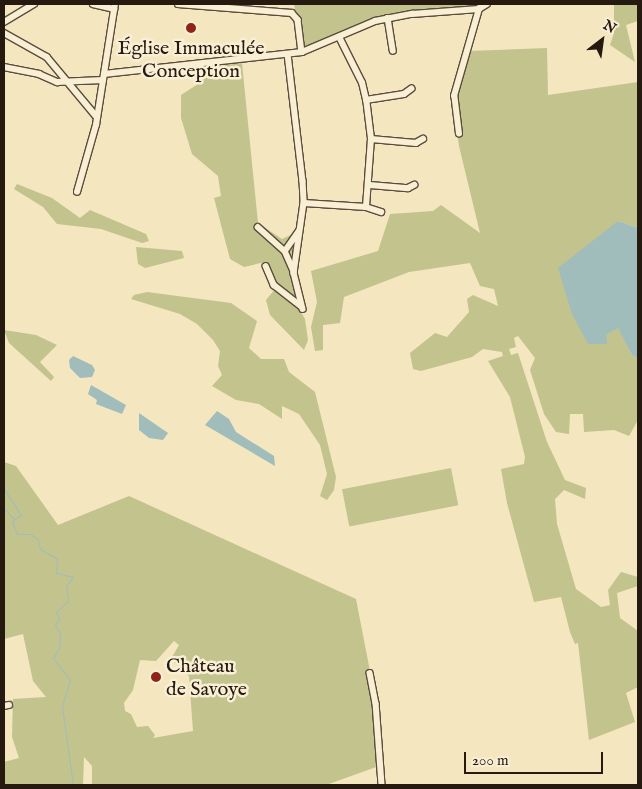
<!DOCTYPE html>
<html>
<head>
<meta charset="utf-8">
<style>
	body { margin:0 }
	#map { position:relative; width:642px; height:789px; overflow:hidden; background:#f4e6bf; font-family:"IM FELL English",serif }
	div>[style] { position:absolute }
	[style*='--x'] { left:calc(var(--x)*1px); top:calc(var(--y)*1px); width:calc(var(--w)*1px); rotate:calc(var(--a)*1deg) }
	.green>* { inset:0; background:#c2c38d; transform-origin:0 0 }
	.water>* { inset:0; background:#a0bdbb }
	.stream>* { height:1px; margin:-0.5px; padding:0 0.5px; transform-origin:0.5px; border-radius:0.5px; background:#a0bdbb }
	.roads { filter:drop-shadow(1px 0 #5a4c3b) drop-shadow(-1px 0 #5a4c3b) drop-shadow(0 1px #5a4c3b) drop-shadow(0 -1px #5a4c3b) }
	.minor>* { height:5.5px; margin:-2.75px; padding:0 2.75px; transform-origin:2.75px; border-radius:2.75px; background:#f8efd5 }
	.dots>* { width:14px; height:14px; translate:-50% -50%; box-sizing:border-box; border:2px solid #f8efd5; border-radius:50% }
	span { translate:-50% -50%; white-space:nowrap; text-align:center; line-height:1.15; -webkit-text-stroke:5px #f8efd5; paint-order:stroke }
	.poi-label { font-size:20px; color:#26190f }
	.left { translate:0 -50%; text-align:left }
	.frame { position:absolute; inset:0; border:5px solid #26190f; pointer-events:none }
	.north { position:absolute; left:577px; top:15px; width:50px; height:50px; -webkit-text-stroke:4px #f8efd5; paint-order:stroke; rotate:30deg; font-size:14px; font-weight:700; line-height:20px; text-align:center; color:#26190f }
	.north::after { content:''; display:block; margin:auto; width:18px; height:22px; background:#26190f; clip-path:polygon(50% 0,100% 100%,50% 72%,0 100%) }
	.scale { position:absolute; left:464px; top:752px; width:139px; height:22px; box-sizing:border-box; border:2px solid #26190f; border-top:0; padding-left:6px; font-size:15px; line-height:18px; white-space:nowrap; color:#26190f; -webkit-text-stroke:4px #f8efd5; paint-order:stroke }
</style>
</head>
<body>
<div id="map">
	<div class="green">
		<div style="clip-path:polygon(294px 4px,487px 4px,479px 9px,388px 18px,302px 52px)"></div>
		<div style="clip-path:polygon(614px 4px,638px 4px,638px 21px,626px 25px,635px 62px,610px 45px,614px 33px)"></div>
		<div style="clip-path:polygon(547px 48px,548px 95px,638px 82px,638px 228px,618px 221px,606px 335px,618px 327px,631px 354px,638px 359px,638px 420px,629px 436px,614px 430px,584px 432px,583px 414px,570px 414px,569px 434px,556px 432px,544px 414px,530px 370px,535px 358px,518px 336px,514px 338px,516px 347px,509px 349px,511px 355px,518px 353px,547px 442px,565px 480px,586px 488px,585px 499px,564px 490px,555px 499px,557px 524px,576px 589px,601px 607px,610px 605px,608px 590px,621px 572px,638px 577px,638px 586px,617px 593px,620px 618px,638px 631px,638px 687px,626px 693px,635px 722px,589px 740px,578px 643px,575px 644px,570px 632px,561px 597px,534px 602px,507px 503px,501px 469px,524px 464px,525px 457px,510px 397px,488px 361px,503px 356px,502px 352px,483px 349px,472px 357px,421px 371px,413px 369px,410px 353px,435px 333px,447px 337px,469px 312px,467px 299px,473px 295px,498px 306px,494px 289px,480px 286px,470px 263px,409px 272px,344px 297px,340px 323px,323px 325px,323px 350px,315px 351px,311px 327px,317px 302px,311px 271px,378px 251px,390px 214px,433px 211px,441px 205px,480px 233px,459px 146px,453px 103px,468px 51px)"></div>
		<div style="clip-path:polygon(242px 63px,258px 223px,282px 239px,302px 230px,297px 274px,302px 305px,295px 302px,305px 319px,308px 340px,304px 350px,270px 315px,266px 300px,276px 288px,265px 262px,244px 267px,230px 259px,214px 198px,221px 196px,218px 176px,192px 154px,181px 118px,181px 95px,198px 84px,200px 68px)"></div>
		<div style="clip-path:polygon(17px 184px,52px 198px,80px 218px,90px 210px,146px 234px,149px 241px,142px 243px,101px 229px,57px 224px,43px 207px,14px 189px)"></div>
		<div style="clip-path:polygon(136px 247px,182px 251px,184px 258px,145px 268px,138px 264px)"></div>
		<div style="clip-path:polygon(147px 292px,231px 303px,257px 321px,249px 348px,261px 359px,284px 359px,289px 372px,315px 392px,336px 477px,334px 490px,327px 500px,320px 496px,327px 474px,320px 445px,299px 414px,282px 406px,282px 419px,259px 404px,236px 400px,212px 386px,222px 375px,218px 366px,220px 351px,213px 340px,197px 324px,180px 314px,131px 299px,134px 295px)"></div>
		<div style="clip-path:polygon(4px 330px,36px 335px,57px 345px,40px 362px,54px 377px,51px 381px,9px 343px)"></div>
		<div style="clip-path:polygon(evenodd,4px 462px,16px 466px,58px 525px,129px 496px,356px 599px,375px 697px,379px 766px,326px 785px,92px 785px,92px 766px,84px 757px,83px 785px,4px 785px,4px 762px,19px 758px,12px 737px,13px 699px,46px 697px,33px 681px,23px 634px,4px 639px,4px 462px,174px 641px,179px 645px,171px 659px,189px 676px,193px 731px,153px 738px,155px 735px,148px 726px,137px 727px,131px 714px,125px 711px,124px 703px,133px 690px,140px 660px,156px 661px,174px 641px)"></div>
		<div style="left:451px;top:468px;width:38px;height:111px;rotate:79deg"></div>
	</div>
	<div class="water">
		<div style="clip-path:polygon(618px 221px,638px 228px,638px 359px,631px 354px,618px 328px,606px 335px,607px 344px,588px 344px,572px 314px,558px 268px)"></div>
		<div style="clip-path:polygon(73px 356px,92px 365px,95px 370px,92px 377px,80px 378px,70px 368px,69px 360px)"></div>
		<div style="clip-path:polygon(91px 385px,126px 405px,122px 414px,96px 404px,97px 400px,88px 394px)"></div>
		<div style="clip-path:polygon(217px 411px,229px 419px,236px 432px,274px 456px,275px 466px,205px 425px)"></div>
		<div style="clip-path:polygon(139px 413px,168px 433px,163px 440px,149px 438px,139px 430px)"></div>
	</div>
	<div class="stream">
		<div style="--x:4;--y:489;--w:31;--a:57"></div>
		<div style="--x:21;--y:515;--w:11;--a:146"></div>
		<div style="--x:12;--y:521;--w:14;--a:69"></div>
		<div style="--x:17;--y:534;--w:13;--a:0"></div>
		<div style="--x:30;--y:534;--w:9;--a:32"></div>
		<div style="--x:38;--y:539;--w:10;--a:79"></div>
		<div style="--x:40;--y:549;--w:20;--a:30"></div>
		<div style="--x:57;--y:559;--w:14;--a:94"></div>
		<div style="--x:56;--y:573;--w:17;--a:13"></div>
		<div style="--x:73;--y:577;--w:11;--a:128"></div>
		<div style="--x:66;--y:586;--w:15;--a:82"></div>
		<div style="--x:68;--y:601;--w:16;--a:137"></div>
		<div style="--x:56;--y:612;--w:7;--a:63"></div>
		<div style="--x:59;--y:618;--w:9;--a:117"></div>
		<div style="--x:55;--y:626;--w:8;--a:50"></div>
		<div style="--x:60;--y:632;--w:17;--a:93"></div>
		<div style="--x:59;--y:649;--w:11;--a:124"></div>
		<div style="--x:53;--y:658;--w:28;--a:52"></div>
		<div style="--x:70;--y:680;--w:27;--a:107"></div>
		<div style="--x:62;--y:706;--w:80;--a:82.1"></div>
		<div style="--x:4;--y:508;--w:15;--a:48"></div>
	</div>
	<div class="roads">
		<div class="minor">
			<div style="--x:93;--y:4;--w:22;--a:13"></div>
			<div style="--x:178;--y:4;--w:114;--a:4.5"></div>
			<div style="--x:292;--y:13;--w:9;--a:49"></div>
			<div style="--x:298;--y:20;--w:32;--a:83"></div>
			<div style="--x:388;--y:18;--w:33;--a:81"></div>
			<div style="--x:4;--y:22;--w:35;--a:-31"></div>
			<div style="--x:4;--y:33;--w:49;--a:29.2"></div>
			<div style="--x:47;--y:57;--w:78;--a:50.2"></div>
			<div style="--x:288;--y:54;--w:128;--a:83.3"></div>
			<div style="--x:303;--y:181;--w:22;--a:87"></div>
			<div style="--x:304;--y:203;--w:71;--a:98.1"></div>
			<div style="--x:294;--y:273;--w:37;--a:76"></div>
			<div style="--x:4;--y:67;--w:36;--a:11"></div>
			<div style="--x:39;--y:74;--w:20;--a:24"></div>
			<div style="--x:57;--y:82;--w:46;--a:-2.5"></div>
			<div style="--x:104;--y:74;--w:199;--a:-6.3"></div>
			<div style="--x:302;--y:52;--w:79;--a:-23"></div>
			<div style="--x:375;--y:21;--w:38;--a:-11"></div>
			<div style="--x:412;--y:14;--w:67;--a:-4.3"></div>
			<div style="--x:479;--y:9;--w:9;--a:-32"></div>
			<div style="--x:366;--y:100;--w:38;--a:-9"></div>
			<div style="--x:404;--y:94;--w:9;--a:-36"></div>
			<div style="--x:459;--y:134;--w:38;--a:-97"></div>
			<div style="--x:454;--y:96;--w:91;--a:-74"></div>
			<div style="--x:371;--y:139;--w:45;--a:5.1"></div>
			<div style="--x:416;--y:143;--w:8;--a:-30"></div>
			<div style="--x:370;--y:185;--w:38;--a:5"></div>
			<div style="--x:408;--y:188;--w:7;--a:-27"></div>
			<div style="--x:77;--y:192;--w:70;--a:-74.2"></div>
			<div style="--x:96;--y:125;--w:122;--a:-81.1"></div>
			<div style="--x:304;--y:203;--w:62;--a:3.7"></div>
			<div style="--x:366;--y:207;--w:68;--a:-85.8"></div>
			<div style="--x:371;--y:139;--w:39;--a:-97"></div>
			<div style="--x:366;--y:100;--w:17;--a:-103"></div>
			<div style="--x:362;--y:83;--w:51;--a:-116.6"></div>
			<div style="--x:366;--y:207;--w:16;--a:18"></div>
			<div style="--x:258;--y:227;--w:36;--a:42"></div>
			<div style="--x:285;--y:251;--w:22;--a:66"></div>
			<div style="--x:285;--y:251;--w:24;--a:-55"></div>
			<div style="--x:266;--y:266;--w:21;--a:67"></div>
			<div style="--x:274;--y:285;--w:34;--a:38"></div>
			<div style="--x:370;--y:673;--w:31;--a:79"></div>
			<div style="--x:376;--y:703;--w:82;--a:85.8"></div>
			<div style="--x:4;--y:706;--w:5;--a:-11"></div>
		</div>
	</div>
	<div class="dots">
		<div style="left:191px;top:28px;background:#8f2418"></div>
		<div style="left:156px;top:677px;background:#8f2418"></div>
	</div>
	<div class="poi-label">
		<span style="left:191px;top:60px">Église Immaculée<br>Conception</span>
		<span class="left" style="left:166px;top:678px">Château<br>de Savoye</span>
	</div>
	<div class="frame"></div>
	<div class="north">N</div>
	<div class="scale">200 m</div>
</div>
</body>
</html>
